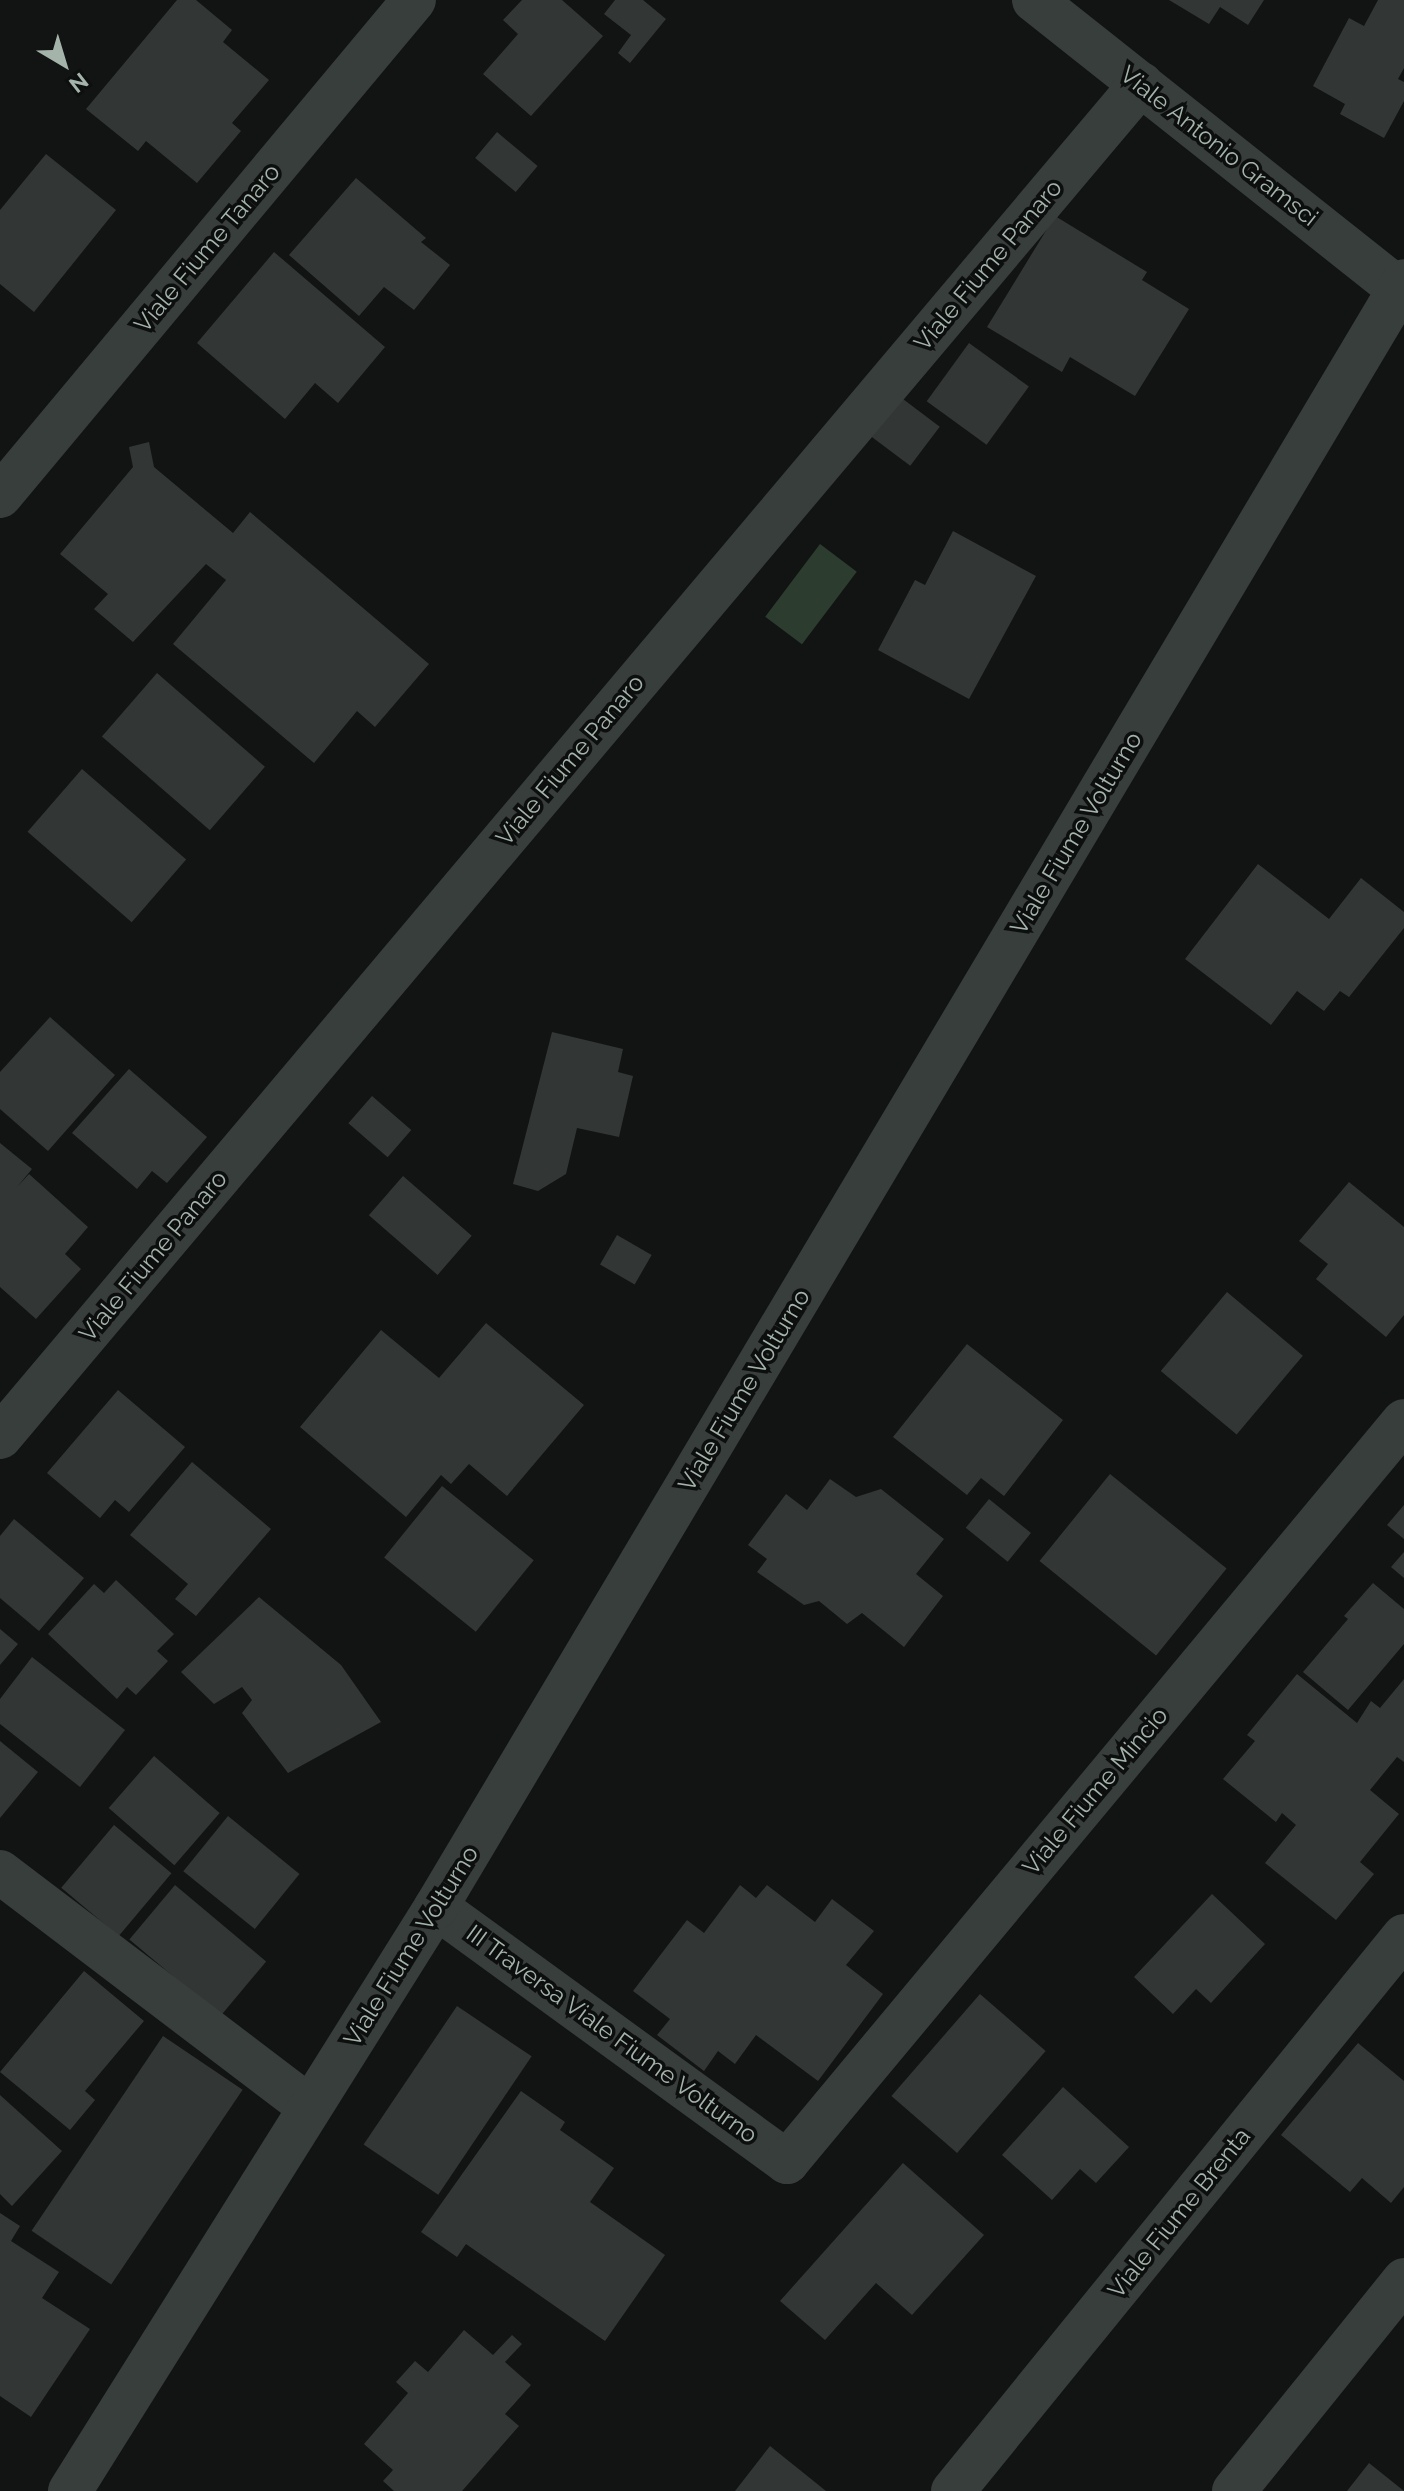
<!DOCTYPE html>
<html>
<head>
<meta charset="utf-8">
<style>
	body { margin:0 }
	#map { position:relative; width:1404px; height:2491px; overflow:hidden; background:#121414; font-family:Raleway,sans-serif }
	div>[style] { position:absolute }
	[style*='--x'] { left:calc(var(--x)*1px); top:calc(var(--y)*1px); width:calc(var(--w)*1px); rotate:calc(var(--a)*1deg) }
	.water>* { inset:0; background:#2c3d30; transform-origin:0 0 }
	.building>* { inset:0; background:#323634; transform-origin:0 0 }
	.street>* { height:44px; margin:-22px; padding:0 22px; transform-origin:22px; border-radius:22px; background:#383e3c }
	span { translate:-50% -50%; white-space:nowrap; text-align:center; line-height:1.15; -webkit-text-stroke:7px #0d0f0f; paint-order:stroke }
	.street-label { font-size:24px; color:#a4b4ab }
	.north { position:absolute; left:24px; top:24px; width:80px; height:80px; -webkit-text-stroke:6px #0d0f0f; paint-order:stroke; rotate:142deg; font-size:22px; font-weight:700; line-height:32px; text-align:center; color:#a4b4ab }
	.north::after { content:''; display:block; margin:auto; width:28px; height:36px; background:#a4b4ab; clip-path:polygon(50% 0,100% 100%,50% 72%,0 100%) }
</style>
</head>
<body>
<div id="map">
	<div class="water">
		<div style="left:820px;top:544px;width:46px;height:91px;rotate:37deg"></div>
	</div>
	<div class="building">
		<div style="clip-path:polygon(177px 0,196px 0,232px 30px,223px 42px,269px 80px,232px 123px,241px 131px,197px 183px,146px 141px,138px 151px,86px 109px)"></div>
		<div style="clip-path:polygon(522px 0,562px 0,603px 36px,531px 116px,483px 74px,518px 34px,503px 20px)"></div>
		<div style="clip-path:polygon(615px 0,643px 0,666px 19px,630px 63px,618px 53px,631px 35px,604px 14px)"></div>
		<div style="clip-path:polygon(1169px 0,1264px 0,1248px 25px,1220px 7px,1209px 24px)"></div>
		<div style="clip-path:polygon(1378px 0,1404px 0,1404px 68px,1398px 79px,1404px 82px,1404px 101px,1384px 138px,1340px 114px,1345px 104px,1313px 86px,1349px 18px,1364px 26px)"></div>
		<div style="left:497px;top:132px;width:53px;height:34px;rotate:40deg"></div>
		<div style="clip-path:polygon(46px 154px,116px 210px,34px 312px,0 284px,0 210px)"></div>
		<div style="clip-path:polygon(356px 178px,426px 238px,421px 242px,450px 265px,414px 310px,384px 287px,359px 316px,289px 255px)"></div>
		<div style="clip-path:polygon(1055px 216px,1147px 272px,1142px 280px,1189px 309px,1135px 396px,1070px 357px,1062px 372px,987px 327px)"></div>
		<div style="clip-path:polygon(274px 252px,385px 347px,338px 403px,315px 383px,285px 419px,197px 343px)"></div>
		<div style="left:969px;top:343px;width:74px;height:72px;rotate:36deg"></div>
		<div style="left:899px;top:396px;width:51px;height:49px;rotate:37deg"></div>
		<div style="clip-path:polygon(149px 442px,154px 467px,233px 533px,250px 512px,429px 664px,375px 727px,357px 711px,314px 763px,173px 644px,226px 580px,206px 564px,133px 642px,94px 609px,108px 594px,60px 554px,133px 467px,129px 447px)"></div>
		<div style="clip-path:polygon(953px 531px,1036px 576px,969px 699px,878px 650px,915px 580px,925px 585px)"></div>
		<div style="left:157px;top:673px;width:143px;height:84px;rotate:41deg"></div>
		<div style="left:82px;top:769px;width:138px;height:83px;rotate:41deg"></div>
		<div style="clip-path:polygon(1258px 864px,1329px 919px,1361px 878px,1404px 912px,1404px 928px,1349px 997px,1340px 991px,1324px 1011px,1297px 991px,1271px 1025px,1185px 959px)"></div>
		<div style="clip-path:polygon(50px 1017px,115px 1075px,48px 1151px,0 1109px,0 1072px)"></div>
		<div style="clip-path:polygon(552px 1032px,623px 1049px,618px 1072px,633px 1076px,619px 1137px,577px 1128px,566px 1174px,538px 1191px,513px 1184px)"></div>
		<div style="clip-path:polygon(129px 1069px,207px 1137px,167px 1183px,152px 1171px,137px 1189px,72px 1133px)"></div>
		<div style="left:372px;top:1096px;width:52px;height:36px;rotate:41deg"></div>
		<div style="clip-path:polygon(0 1143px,32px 1169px,17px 1187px,29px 1174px,88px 1227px,65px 1254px,81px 1269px,36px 1319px,0 1287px)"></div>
		<div style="left:403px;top:1176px;width:91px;height:52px;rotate:41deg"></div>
		<div style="clip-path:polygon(1349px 1182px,1404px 1227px,1404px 1315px,1386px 1337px,1316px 1279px,1328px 1264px,1299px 1241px)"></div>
		<div style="left:617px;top:1235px;width:40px;height:34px;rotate:30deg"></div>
		<div style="left:1227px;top:1292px;width:99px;height:103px;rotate:40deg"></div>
		<div style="clip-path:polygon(486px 1323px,584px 1405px,507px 1496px,469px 1464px,451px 1484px,441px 1475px,406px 1517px,300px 1427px,381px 1330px,439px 1378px)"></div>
		<div style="clip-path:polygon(967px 1344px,1063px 1420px,1004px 1496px,981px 1478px,967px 1495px,893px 1437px)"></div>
		<div style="clip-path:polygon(118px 1390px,185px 1447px,129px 1512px,115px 1500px,100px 1518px,47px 1473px)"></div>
		<div style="clip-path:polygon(192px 1462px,271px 1529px,196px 1616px,175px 1599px,188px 1584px,130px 1535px)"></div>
		<div style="left:1110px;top:1474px;width:150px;height:112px;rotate:39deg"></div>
		<div style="clip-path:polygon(830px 1479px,856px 1497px,881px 1489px,944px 1539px,916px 1574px,943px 1596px,904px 1647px,862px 1613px,847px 1624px,819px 1601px,804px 1605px,757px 1572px,767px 1559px,748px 1545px,786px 1494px,807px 1510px)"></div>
		<div style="left:442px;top:1486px;width:118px;height:92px;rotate:39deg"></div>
		<div style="left:989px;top:1499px;width:54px;height:37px;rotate:39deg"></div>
		<div style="clip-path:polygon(1404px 1505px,1404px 1539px,1387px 1525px)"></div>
		<div style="clip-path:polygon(14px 1519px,84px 1578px,39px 1631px,0 1598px,0 1536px)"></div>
		<div style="clip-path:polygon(1404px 1552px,1404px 1578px,1391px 1567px)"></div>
		<div style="clip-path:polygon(116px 1580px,174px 1634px,157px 1651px,168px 1661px,136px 1695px,127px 1687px,117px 1699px,48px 1634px,94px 1584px,104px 1593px)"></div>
		<div style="clip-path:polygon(1373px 1583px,1404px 1609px,1404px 1644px,1348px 1710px,1303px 1672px,1348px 1619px,1344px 1616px)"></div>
		<div style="clip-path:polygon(259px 1597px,341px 1665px,381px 1722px,288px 1773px,242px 1713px,252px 1700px,242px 1687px,214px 1704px,181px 1672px)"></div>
		<div style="clip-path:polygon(0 1629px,18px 1644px,0 1665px)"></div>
		<div style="clip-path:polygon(32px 1657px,125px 1730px,80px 1787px,0 1724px,0 1699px)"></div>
		<div style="clip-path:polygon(1297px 1674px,1357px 1723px,1371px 1701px,1380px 1708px,1404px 1679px,1404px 1762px,1397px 1757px,1370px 1790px,1399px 1814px,1360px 1862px,1374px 1874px,1336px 1920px,1265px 1863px,1296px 1825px,1282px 1813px,1276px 1822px,1223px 1779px,1255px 1741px,1247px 1735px)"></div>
		<div style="clip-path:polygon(0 1741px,38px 1772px,0 1818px)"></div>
		<div style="left:154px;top:1756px;width:87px;height:69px;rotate:41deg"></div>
		<div style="left:228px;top:1816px;width:92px;height:71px;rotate:39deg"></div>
		<div style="left:114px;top:1825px;width:75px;height:82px;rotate:40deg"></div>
		<div style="left:175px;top:1885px;width:119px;height:71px;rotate:40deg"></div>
		<div style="clip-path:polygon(740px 1885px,756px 1898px,767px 1885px,815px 1922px,832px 1899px,874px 1931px,846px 1965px,883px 1994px,818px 2081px,756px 2035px,735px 2064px,718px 2051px,704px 2071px,657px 2035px,670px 2019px,633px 1991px,687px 1920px,704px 1933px)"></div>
		<div style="clip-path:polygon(1212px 1894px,1265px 1944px,1211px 2003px,1196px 1989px,1173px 2014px,1134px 1977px)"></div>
		<div style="clip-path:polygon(84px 1971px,144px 2021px,85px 2091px,95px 2100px,70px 2130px,0 2072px)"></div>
		<div style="left:980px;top:1994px;width:87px;height:135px;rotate:41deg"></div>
		<div style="left:457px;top:2006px;width:90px;height:167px;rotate:34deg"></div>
		<div style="left:163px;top:2036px;width:96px;height:235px;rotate:34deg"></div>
		<div style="clip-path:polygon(1358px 2043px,1404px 2081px,1404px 2187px,1391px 2203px,1362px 2178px,1350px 2192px,1281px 2135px)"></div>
		<div style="clip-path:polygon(1063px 2087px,1129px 2147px,1096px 2183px,1080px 2169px,1052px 2200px,1002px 2155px)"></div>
		<div style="clip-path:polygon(521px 2091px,565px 2122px,560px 2130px,614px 2168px,590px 2202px,665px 2255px,605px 2341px,466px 2244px,457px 2257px,421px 2232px)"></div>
		<div style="clip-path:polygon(0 2095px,62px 2151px,12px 2206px,0 2194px)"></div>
		<div style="clip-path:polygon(903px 2163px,984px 2235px,912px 2315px,876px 2283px,825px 2340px,780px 2301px)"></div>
		<div style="clip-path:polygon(0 2213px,20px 2226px,11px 2241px,59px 2272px,42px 2298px,90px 2329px,31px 2417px,0 2396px)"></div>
		<div style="clip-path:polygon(464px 2330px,493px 2355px,512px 2335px,522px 2344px,505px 2362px,531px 2385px,505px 2414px,519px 2426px,462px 2491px,394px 2491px,383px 2481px,393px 2470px,364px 2444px,408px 2393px,396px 2382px,415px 2361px,428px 2372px)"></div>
		<div style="clip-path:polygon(770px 2446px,826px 2491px,735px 2491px)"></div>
		<div style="clip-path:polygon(1369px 2463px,1404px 2491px,1347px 2491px)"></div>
	</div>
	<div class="street">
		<div style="--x:1034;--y:0;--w:472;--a:38.4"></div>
		<div style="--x:0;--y:496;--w:646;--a:-50.15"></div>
		<div style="--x:0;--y:1437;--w:1770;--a:-49.86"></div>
		<div style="--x:0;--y:1872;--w:389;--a:37.2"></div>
		<div style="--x:436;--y:1907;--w:434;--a:36"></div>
		<div style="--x:787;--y:2162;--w:964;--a:-50.22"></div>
		<div style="--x:70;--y:2491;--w:689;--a:-57.92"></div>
		<div style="--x:436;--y:1907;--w:1892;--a:-59.23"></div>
		<div style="--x:953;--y:2491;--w:715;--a:-50.9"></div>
		<div style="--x:1234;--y:2491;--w:271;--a:-51.1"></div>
	</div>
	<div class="street-label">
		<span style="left:1219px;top:146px;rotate:38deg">Viale Antonio Gramsci</span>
		<span style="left:207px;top:248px;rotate:-50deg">Viale Fiume Tanaro</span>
		<span style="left:988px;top:265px;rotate:-50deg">Viale Fiume Panaro</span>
		<span style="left:570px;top:760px;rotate:-50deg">Viale Fiume Panaro</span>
		<span style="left:1076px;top:833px;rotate:-59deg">Viale Fiume Volturno</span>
		<span style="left:153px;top:1256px;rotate:-50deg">Viale Fiume Panaro</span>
		<span style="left:744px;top:1390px;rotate:-59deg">Viale Fiume Volturno</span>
		<span style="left:1095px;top:1791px;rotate:-50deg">Viale Fiume Mincio</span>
		<span style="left:411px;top:1946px;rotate:-58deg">Viale Fiume Volturno</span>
		<span style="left:612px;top:2034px;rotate:36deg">III Traversa Viale Fiume Volturno</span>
		<span style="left:1179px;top:2213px;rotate:-51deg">Viale Fiume Brenta</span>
	</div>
	<div class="north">N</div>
</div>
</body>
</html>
